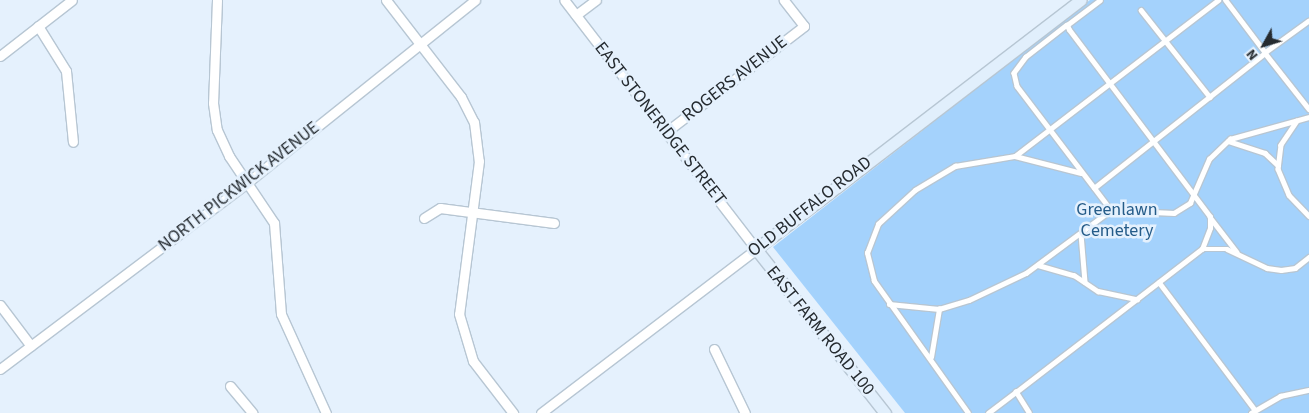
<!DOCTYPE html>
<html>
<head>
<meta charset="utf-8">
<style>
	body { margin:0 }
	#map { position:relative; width:1309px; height:413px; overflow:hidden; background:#e5f1fd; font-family:"Source Sans 3",sans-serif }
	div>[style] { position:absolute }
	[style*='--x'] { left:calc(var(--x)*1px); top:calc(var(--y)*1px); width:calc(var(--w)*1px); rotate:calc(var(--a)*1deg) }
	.green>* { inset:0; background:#a4d2fc }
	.roads { filter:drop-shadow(1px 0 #b7c6d3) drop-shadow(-1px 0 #b7c6d3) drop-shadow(0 1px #b7c6d3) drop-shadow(0 -1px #b7c6d3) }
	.lane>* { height:4.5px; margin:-2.25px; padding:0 2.25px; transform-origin:2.25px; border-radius:2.25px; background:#fff }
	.street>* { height:9px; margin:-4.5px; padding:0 4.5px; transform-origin:4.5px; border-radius:4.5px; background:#fff }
	.secondary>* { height:11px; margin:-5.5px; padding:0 5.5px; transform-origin:5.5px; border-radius:5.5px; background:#e1effc }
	span { translate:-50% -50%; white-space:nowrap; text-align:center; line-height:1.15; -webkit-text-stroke:5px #e5f1fd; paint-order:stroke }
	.street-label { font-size:18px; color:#252b30 }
	.park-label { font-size:18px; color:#255c89 }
	.north { position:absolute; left:1239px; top:20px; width:50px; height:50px; -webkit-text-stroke:4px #e5f1fd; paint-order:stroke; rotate:231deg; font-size:14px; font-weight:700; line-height:20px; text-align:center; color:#252b30 }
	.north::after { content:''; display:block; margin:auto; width:18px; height:22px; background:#252b30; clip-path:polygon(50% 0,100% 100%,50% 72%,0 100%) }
</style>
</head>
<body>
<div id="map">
	<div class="green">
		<div style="clip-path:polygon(1090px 0,1309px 0,1309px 413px,905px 413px,773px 247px)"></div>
	</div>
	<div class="roads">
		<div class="lane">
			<div style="--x:1141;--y:10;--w:111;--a:51.6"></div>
			<div style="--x:1309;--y:21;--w:54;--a:144"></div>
			<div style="--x:1265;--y:53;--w:71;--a:51.8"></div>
			<div style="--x:1067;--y:25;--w:52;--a:142"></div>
			<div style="--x:1026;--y:57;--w:20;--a:127"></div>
			<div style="--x:1014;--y:73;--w:13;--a:77"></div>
			<div style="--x:1017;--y:86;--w:156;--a:52.8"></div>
			<div style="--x:1111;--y:210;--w:63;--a:2.7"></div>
			<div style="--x:1174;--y:213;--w:19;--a:-32"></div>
			<div style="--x:1190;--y:203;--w:48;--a:-66.6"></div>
			<div style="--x:1209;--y:159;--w:29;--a:-44"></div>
			<div style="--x:1230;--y:139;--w:82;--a:-15.6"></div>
			<div style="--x:1297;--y:121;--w:29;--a:124"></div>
			<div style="--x:1281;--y:145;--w:24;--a:97"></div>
			<div style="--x:1278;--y:169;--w:28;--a:67"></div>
			<div style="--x:1289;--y:195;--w:29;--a:46"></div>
			<div style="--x:1228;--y:141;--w:39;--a:18"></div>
			<div style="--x:1265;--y:153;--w:18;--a:43"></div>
			<div style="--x:1015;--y:156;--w:68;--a:14.4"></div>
			<div style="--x:1094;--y:188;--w:218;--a:-38.3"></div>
			<div style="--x:1265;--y:53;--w:66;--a:-127"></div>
			<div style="--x:1210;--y:217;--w:44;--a:52.4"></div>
			<div style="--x:1081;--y:234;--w:48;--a:85.2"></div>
			<div style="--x:1202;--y:249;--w:25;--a:0"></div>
			<div style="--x:1227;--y:249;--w:44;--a:25.4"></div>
			<div style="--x:1267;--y:268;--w:14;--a:8"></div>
			<div style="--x:1281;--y:270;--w:14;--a:-8"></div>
			<div style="--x:1295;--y:268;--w:18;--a:-38"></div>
			<div style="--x:1038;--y:265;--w:37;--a:16"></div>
			<div style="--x:1074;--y:275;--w:29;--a:34"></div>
			<div style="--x:1098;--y:291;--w:40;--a:12"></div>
			<div style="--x:1159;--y:282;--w:160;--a:53.1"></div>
			<div style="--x:889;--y:304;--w:50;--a:5.7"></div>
			<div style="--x:931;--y:357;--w:49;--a:-80.5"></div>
			<div style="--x:939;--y:309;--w:31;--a:-17"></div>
			<div style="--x:969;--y:300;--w:63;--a:-25.3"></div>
			<div style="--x:1026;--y:273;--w:106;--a:-36.5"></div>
			<div style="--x:968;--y:413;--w:162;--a:-125.5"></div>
			<div style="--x:874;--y:281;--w:29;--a:-104"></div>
			<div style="--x:867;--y:253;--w:31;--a:-69"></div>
			<div style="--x:878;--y:224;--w:50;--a:-42.6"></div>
			<div style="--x:915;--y:190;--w:47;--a:-31"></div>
			<div style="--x:955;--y:166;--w:61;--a:-9.5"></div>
			<div style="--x:1015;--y:156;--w:256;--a:-37.5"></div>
			<div style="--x:988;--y:413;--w:35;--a:-37"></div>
			<div style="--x:1029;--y:413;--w:25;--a:-122"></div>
			<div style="--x:1016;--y:392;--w:235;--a:-37.6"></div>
			<div style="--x:1202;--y:249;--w:22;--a:-69"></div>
			<div style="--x:1210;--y:228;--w:11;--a:-90"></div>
			<div style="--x:1210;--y:217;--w:234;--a:-127"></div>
			<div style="--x:1069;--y:30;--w:5;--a:-112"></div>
			<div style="--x:1067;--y:25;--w:41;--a:-37.1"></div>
			<div style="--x:1251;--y:413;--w:34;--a:-30"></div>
			<div style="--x:1280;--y:396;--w:30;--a:-12"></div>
		</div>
		<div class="street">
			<div style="--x:217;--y:0;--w:103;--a:92.2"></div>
			<div style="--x:213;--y:103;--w:27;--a:82"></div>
			<div style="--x:217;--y:130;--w:29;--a:65"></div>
			<div style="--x:229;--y:156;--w:81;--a:56.1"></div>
			<div style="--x:274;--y:223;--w:91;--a:85.6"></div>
			<div style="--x:281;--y:314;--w:109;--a:65.6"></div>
			<div style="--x:386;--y:0;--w:123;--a:52.3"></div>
			<div style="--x:461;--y:97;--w:28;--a:63"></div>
			<div style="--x:474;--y:122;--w:39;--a:83"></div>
			<div style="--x:479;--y:161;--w:154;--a:97.4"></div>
			<div style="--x:459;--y:314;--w:49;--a:73.4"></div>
			<div style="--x:473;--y:361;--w:66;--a:52.4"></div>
			<div style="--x:576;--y:15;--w:25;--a:-37"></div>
			<div style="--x:38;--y:26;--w:53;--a:58.1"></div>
			<div style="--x:66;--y:71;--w:71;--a:84.4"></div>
			<div style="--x:0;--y:56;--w:91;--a:-37.9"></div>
			<div style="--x:666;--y:132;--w:174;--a:-37.5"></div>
			<div style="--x:804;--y:26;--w:33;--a:-128"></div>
			<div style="--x:424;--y:218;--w:19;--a:-32"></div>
			<div style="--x:440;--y:208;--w:115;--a:7.5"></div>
			<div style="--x:0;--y:305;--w:51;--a:52.9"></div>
			<div style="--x:714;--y:349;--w:71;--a:64.2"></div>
			<div style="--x:0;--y:369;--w:311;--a:-37"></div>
			<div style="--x:248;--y:182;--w:291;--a:-38.7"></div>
			<div style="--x:230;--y:386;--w:35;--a:50"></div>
			<div style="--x:541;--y:413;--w:270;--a:-37.3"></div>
			<div style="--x:756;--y:249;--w:314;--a:-127.6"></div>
		</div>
		<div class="secondary">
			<div style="--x:885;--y:413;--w:209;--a:-128.2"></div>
			<div style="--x:756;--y:249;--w:409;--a:-37.5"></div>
		</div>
	</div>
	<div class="street-label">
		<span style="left:735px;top:79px;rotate:-38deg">ROGERS AVENUE</span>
		<span style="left:660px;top:124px;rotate:52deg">EAST STONERIDGE STREET</span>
		<span style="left:239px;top:187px;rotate:-38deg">NORTH PICKWICK AVENUE</span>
		<span style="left:810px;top:207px;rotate:-38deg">OLD BUFFALO ROAD</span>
		<span style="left:820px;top:331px;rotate:51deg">EAST FARM ROAD 100</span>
	</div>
	<div class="park-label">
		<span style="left:1117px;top:221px">Greenlawn<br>Cemetery</span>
	</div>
	<div class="north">N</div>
</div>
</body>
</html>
